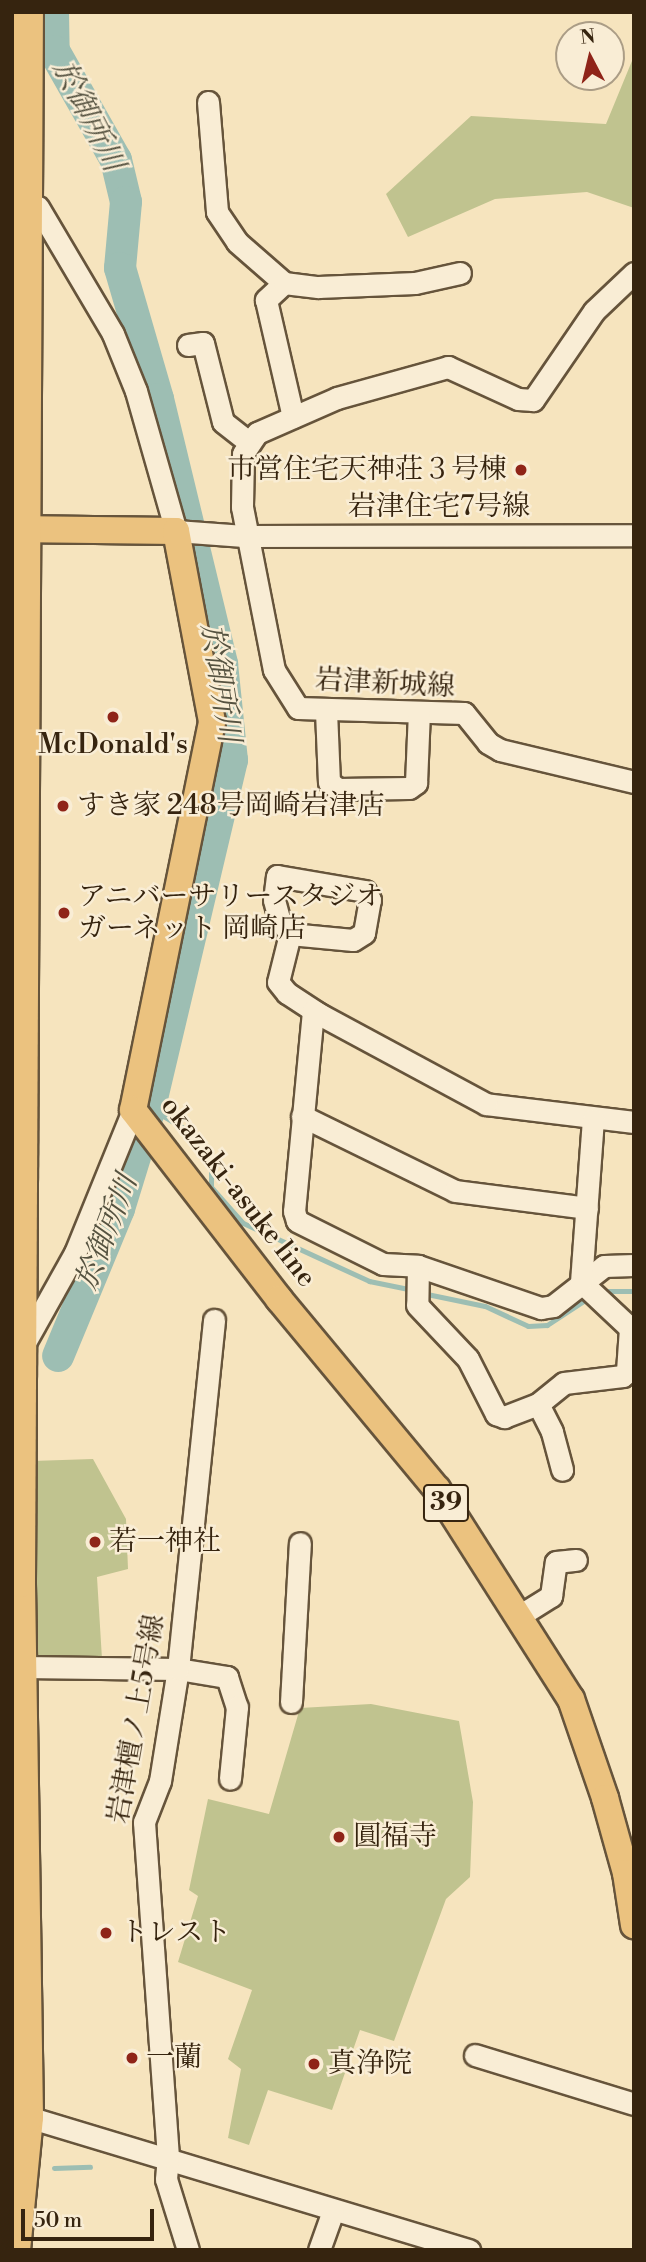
<!DOCTYPE html>
<html>
<head>
<meta charset="utf-8">
<style>
	body { margin:0 }
	#map { position:relative; width:646px; height:2262px; overflow:hidden; background:#f6e4be; font-family:"Libre Bodoni","Noto Serif JP",serif }
	div>[style] { position:absolute }
	[style*='--x'] { left:calc(var(--x)*1px); top:calc(var(--y)*1px); width:calc(var(--w)*1px); rotate:calc(var(--a)*1deg) }
	.green>* { inset:0; background:#c0c38f }
	.stream>* { height:5px; margin:-2.5px; padding:0 2.5px; transform-origin:2.5px; border-radius:2.5px; background:#9dbeb3 }
	.river>* { height:32px; margin:-16px; padding:0 16px; transform-origin:16px; border-radius:16px; background:#9dbeb3 }
	.roads { filter:drop-shadow(2px 0 #66543b) drop-shadow(-2px 0 #66543b) drop-shadow(0 2px #66543b) drop-shadow(0 -2px #66543b) }
	.minor>* { height:21px; margin:-10.5px; padding:0 10.5px; transform-origin:10.5px; border-radius:10.5px; background:#f9edd5 }
	.major>* { height:26px; margin:-13px; padding:0 13px; transform-origin:13px; border-radius:13px; background:#ebc27f }
	.highway>* { height:30px; margin:-15px; padding:0 15px; transform-origin:15px; border-radius:15px; background:#ebc27f }
	.dots>* { width:19px; height:19px; translate:-50% -50%; box-sizing:border-box; border:4px solid #f9edd5; border-radius:50% }
	span { translate:-50% -50%; white-space:nowrap; text-align:center; line-height:1.15; -webkit-text-stroke:5px #f9edd5; paint-order:stroke }
	.shield-label span { padding:2px 5px; background:#f9edd5; border:2px solid; border-radius:5px; -webkit-text-stroke-width:0 }
	.shield-label { font-size:26px; color:#36240f; font-weight:700 }
	.poi-label { font-size:28px; color:#36240f }
	.right { translate:-100% -50%; text-align:right }
	.left { translate:0 -50%; text-align:left }
	.street-label { font-size:28px; color:#36240f }
	.water-label { font-size:30px; color:#555240; font-style:italic }
	.frame { position:absolute; inset:0; border:14px solid #36240f; pointer-events:none }
	.north { position:absolute; left:555px; top:21px; width:70px; height:70px; box-sizing:border-box; background:#f9edd5; border:2px solid #ab9d86; border-radius:50%; rotate:353deg; font-size:19px; font-weight:700; line-height:28px; text-align:center; color:#36240f }
	.north::after { content:''; display:block; margin:auto; width:24px; height:32px; background:#8f2418; clip-path:polygon(50% 0,100% 100%,50% 72%,0 100%) }
	.scale { position:absolute; left:21px; top:2209px; width:133px; height:32px; box-sizing:border-box; border:4px solid #36240f; border-top:0; padding-left:9px; font-size:21px; line-height:24px; white-space:nowrap; color:#36240f; -webkit-text-stroke:5px #f9edd5; paint-order:stroke }
</style>
</head>
<body>
<div id="map">
	<div class="green">
		<div style="clip-path:polygon(634px 56px,634px 208px,587px 192px,495px 199px,408px 237px,386px 194px,471px 116px,606px 124px)"></div>
		<div style="clip-path:polygon(93px 1459px,126px 1519px,128px 1569px,97px 1577px,102px 1659px,35px 1658px,32px 1461px)"></div>
		<div style="clip-path:polygon(371px 1704px,459px 1721px,473px 1802px,470px 1877px,446px 1899px,394px 2041px,360px 2030px,332px 2110px,268px 2090px,249px 2145px,228px 2138px,241px 2069px,228px 2059px,252px 1990px,178px 1962px,198px 1896px,189px 1890px,208px 1799px,269px 1814px,300px 1708px)"></div>
	</div>
	<div class="stream">
		<div style="--x:150;--y:1108;--w:37;--a:31"></div>
		<div style="--x:182;--y:1127;--w:47;--a:51.9"></div>
		<div style="--x:211;--y:1164;--w:23;--a:90"></div>
		<div style="--x:211;--y:1187;--w:48;--a:48.4"></div>
		<div style="--x:243;--y:1223;--w:139;--a:24.7"></div>
		<div style="--x:369;--y:1281;--w:45;--a:11.6"></div>
		<div style="--x:599;--y:1291;--w:35;--a:0"></div>
		<div style="--x:422;--y:1293;--w:64;--a:11.7"></div>
		<div style="--x:485;--y:1306;--w:47;--a:24.9"></div>
		<div style="--x:528;--y:1326;--w:19;--a:-3"></div>
		<div style="--x:547;--y:1325;--w:53;--a:-33.4"></div>
		<div style="--x:54;--y:2168;--w:36;--a:-2"></div>
	</div>
	<div class="river">
		<div style="--x:53;--y:12;--w:39;--a:89"></div>
		<div style="--x:54;--y:51;--w:125;--a:60.4"></div>
		<div style="--x:116;--y:160;--w:43;--a:76.6"></div>
		<div style="--x:126;--y:202;--w:66;--a:95.2"></div>
		<div style="--x:120;--y:268;--w:136;--a:73.8"></div>
		<div style="--x:158;--y:399;--w:273;--a:76.4"></div>
		<div style="--x:222;--y:664;--w:97;--a:84.1"></div>
		<div style="--x:232;--y:760;--w:358;--a:103.3"></div>
		<div style="--x:150;--y:1108;--w:106;--a:107.1"></div>
		<div style="--x:119;--y:1209;--w:159;--a:112.5"></div>
	</div>
	<div class="roads">
		<div class="minor">
			<div style="--x:208;--y:102;--w:110;--a:85.3"></div>
			<div style="--x:217;--y:212;--w:36;--a:56"></div>
			<div style="--x:237;--y:242;--w:62;--a:41.1"></div>
			<div style="--x:284;--y:283;--w:25;--a:137"></div>
			<div style="--x:266;--y:300;--w:120;--a:77"></div>
			<div style="--x:38;--y:207;--w:147;--a:59.4"></div>
			<div style="--x:113;--y:334;--w:61;--a:68"></div>
			<div style="--x:136;--y:391;--w:146;--a:74.1"></div>
			<div style="--x:176;--y:531;--w:68;--a:4.2"></div>
			<div style="--x:244;--y:536;--w:390;--a:-0.1"></div>
			<div style="--x:634;--y:273;--w:55;--a:136.5"></div>
			<div style="--x:594;--y:311;--w:108;--a:124.4"></div>
			<div style="--x:533;--y:400;--w:15;--a:-176"></div>
			<div style="--x:518;--y:399;--w:77;--a:-155.4"></div>
			<div style="--x:448;--y:367;--w:115;--a:164.4"></div>
			<div style="--x:337;--y:398;--w:87;--a:156.4"></div>
			<div style="--x:257;--y:433;--w:25;--a:124"></div>
			<div style="--x:243;--y:454;--w:53;--a:91.1"></div>
			<div style="--x:242;--y:507;--w:166;--a:78.9"></div>
			<div style="--x:274;--y:670;--w:45;--a:57.7"></div>
			<div style="--x:298;--y:708;--w:166;--a:1.7"></div>
			<div style="--x:464;--y:713;--w:38;--a:51"></div>
			<div style="--x:488;--y:743;--w:14;--a:30"></div>
			<div style="--x:500;--y:750;--w:138;--a:13.4"></div>
			<div style="--x:284;--y:283;--w:34;--a:7"></div>
			<div style="--x:318;--y:287;--w:97;--a:-2.4"></div>
			<div style="--x:415;--y:283;--w:46;--a:-12.5"></div>
			<div style="--x:188;--y:345;--w:15;--a:-8"></div>
			<div style="--x:203;--y:343;--w:81;--a:75.8"></div>
			<div style="--x:223;--y:422;--w:34;--a:38"></div>
			<div style="--x:326;--y:711;--w:71;--a:87.6"></div>
			<div style="--x:329;--y:782;--w:11;--a:38"></div>
			<div style="--x:338;--y:789;--w:71;--a:-0.8"></div>
			<div style="--x:409;--y:788;--w:9;--a:-36"></div>
			<div style="--x:416;--y:783;--w:71;--a:-87.6"></div>
			<div style="--x:290;--y:934;--w:63;--a:5.4"></div>
			<div style="--x:353;--y:940;--w:13;--a:-32"></div>
			<div style="--x:364;--y:933;--w:34;--a:-80"></div>
			<div style="--x:370;--y:900;--w:10;--a:-119"></div>
			<div style="--x:365;--y:891;--w:89;--a:-170.3"></div>
			<div style="--x:277;--y:876;--w:24;--a:97"></div>
			<div style="--x:274;--y:900;--w:20;--a:75"></div>
			<div style="--x:279;--y:919;--w:19;--a:54"></div>
			<div style="--x:290;--y:934;--w:49;--a:104"></div>
			<div style="--x:278;--y:982;--w:14;--a:51"></div>
			<div style="--x:287;--y:993;--w:42;--a:33.3"></div>
			<div style="--x:302;--y:1116;--w:170;--a:26.1"></div>
			<div style="--x:455;--y:1191;--w:133;--a:7.3"></div>
			<div style="--x:634;--y:1122;--w:149;--a:-173.1"></div>
			<div style="--x:486;--y:1104;--w:196;--a:-151.7"></div>
			<div style="--x:313;--y:1011;--w:201;--a:95.4"></div>
			<div style="--x:294;--y:1211;--w:10;--a:73"></div>
			<div style="--x:297;--y:1221;--w:96;--a:26.6"></div>
			<div style="--x:383;--y:1264;--w:35;--a:3"></div>
			<div style="--x:418;--y:1266;--w:130;--a:18.9"></div>
			<div style="--x:541;--y:1308;--w:12;--a:-9"></div>
			<div style="--x:553;--y:1306;--w:65;--a:-38.1"></div>
			<div style="--x:604;--y:1266;--w:30;--a:-2"></div>
			<div style="--x:418;--y:1266;--w:39;--a:91"></div>
			<div style="--x:417;--y:1305;--w:74;--a:46.6"></div>
			<div style="--x:468;--y:1359;--w:62;--a:63"></div>
			<div style="--x:496;--y:1414;--w:9;--a:21"></div>
			<div style="--x:504;--y:1417;--w:36;--a:-21"></div>
			<div style="--x:538;--y:1404;--w:33;--a:-39"></div>
			<div style="--x:564;--y:1383;--w:59;--a:-6.8"></div>
			<div style="--x:623;--y:1376;--w:6;--a:-51"></div>
			<div style="--x:627;--y:1371;--w:43;--a:-86"></div>
			<div style="--x:630;--y:1328;--w:67;--a:-136.8"></div>
			<div style="--x:581;--y:1282;--w:163;--a:-85.8"></div>
			<div style="--x:23;--y:1346;--w:107;--a:-60.8"></div>
			<div style="--x:75;--y:1253;--w:154;--a:-67.9"></div>
			<div style="--x:538;--y:1404;--w:31;--a:63"></div>
			<div style="--x:552;--y:1432;--w:39;--a:75"></div>
			<div style="--x:519;--y:1616;--w:38;--a:-32"></div>
			<div style="--x:551;--y:1596;--w:34;--a:-82"></div>
			<div style="--x:556;--y:1562;--w:20;--a:-6"></div>
			<div style="--x:22;--y:1667;--w:156;--a:0.7"></div>
			<div style="--x:178;--y:1669;--w:50;--a:9.3"></div>
			<div style="--x:227;--y:1677;--w:32;--a:72"></div>
			<div style="--x:237;--y:1707;--w:72;--a:95.6"></div>
			<div style="--x:291;--y:1702;--w:159;--a:-86.8"></div>
			<div style="--x:475;--y:2055;--w:166;--a:17.1"></div>
			<div style="--x:28;--y:2117;--w:461;--a:16.8"></div>
			<div style="--x:188;--y:2250;--w:74;--a:-107.2"></div>
			<div style="--x:166;--y:2179;--w:22;--a:-85"></div>
			<div style="--x:168;--y:2157;--w:336;--a:-94.1"></div>
			<div style="--x:144;--y:1822;--w:44;--a:-68.7"></div>
			<div style="--x:160;--y:1781;--w:113;--a:-80.9"></div>
			<div style="--x:178;--y:1669;--w:351;--a:-84.1"></div>
			<div style="--x:319;--y:2250;--w:41;--a:-70.3"></div>
		</div>
		<div class="major">
			<div style="--x:12;--y:529;--w:164;--a:0.7"></div>
			<div style="--x:176;--y:531;--w:194;--a:79.3"></div>
			<div style="--x:212;--y:722;--w:396;--a:101.5"></div>
			<div style="--x:133;--y:1110;--w:239;--a:52.3"></div>
			<div style="--x:279;--y:1299;--w:247;--a:50.3"></div>
			<div style="--x:437;--y:1489;--w:249;--a:57.5"></div>
			<div style="--x:571;--y:1699;--w:105;--a:71"></div>
			<div style="--x:605;--y:1798;--w:78;--a:74.4"></div>
			<div style="--x:626;--y:1873;--w:53;--a:81.3"></div>
		</div>
		<div class="highway">
			<div style="--x:15;--y:2250;--w:134;--a:-84.4"></div>
			<div style="--x:28;--y:2117;--w:535;--a:-90.86"></div>
			<div style="--x:20;--y:1582;--w:1570;--a:-89.71"></div>
		</div>
	</div>
	<div class="dots">
		<div style="left:521px;top:470px;background:#8f2418"></div>
		<div style="left:113px;top:717px;background:#8f2418"></div>
		<div style="left:63px;top:806px;background:#8f2418"></div>
		<div style="left:64px;top:913px;background:#8f2418"></div>
		<div style="left:95px;top:1542px;background:#8f2418"></div>
		<div style="left:339px;top:1837px;background:#8f2418"></div>
		<div style="left:106px;top:1933px;background:#8f2418"></div>
		<div style="left:132px;top:2058px;background:#8f2418"></div>
		<div style="left:314px;top:2064px;background:#8f2418"></div>
	</div>
	<div class="shield-label">
		<span style="left:446px;top:1503px">39</span>
	</div>
	<div class="poi-label">
		<span class="right" style="left:507px;top:470px">市営住宅天神荘３号棟</span>
		<span style="left:113px;top:745px">McDonald's</span>
		<span class="left" style="left:77px;top:806px">すき家 248号岡崎岩津店</span>
		<span class="left" style="left:78px;top:913px">アニバーサリースタジオ<br>ガーネット 岡崎店</span>
		<span class="left" style="left:109px;top:1542px">若一神社</span>
		<span class="left" style="left:353px;top:1837px">圓福寺</span>
		<span class="left" style="left:120px;top:1933px">トレスト</span>
		<span class="left" style="left:146px;top:2058px">一蘭</span>
		<span class="left" style="left:328px;top:2064px">真浄院</span>
	</div>
	<div class="street-label">
		<span style="left:439px;top:507px">岩津住宅7号線</span>
		<span style="left:385px;top:684px;rotate:3deg">岩津新城線</span>
		<span style="left:238px;top:1192px;rotate:52deg">okazaki-asuke line</span>
		<span style="left:137px;top:1719px;rotate:-80deg">岩津檀ノ上5号線</span>
	</div>
	<div class="water-label">
		<span style="left:88px;top:116px;rotate:63deg">於御所川</span>
		<span style="left:220px;top:683px;rotate:81deg">於御所川</span>
		<span style="left:107px;top:1232px;rotate:-69deg">於御所川</span>
	</div>
	<div class="frame"></div>
	<div class="north">N</div>
	<div class="scale">50 m</div>
</div>
</body>
</html>
